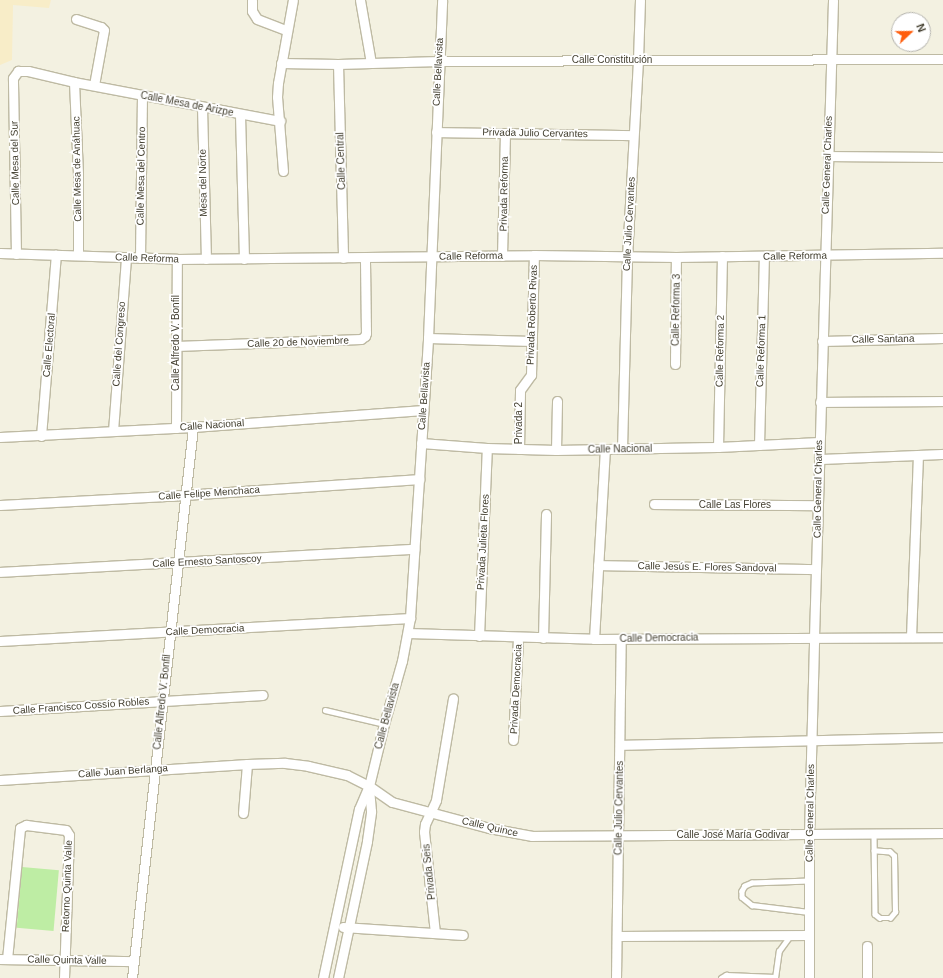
<!DOCTYPE html>
<html>
<head>
<meta charset="utf-8">
<style>
	body { margin:0 }
	#map { position:relative; width:943px; height:978px; overflow:hidden; background:#f3f1e1; font-family:Helvetica,sans-serif }
	div>[style] { position:absolute }
	[style*='--x'] { left:calc(var(--x)*1px); top:calc(var(--y)*1px); width:calc(var(--w)*1px); rotate:calc(var(--a)*1deg) }
	.commercial>* { inset:0; background:#f8edc8 }
	.green>* { inset:0; background:#beeda4; transform-origin:0 0 }
	.roads { filter:drop-shadow(1px 0 #bebaa3) drop-shadow(-1px 0 #bebaa3) drop-shadow(0 1px #bebaa3) drop-shadow(0 -1px #bebaa3) }
	.lane>* { height:4.5px; margin:-2.25px; padding:0 2.25px; transform-origin:2.25px; border-radius:2.25px; background:#fff }
	.street>* { height:9px; margin:-4.5px; padding:0 4.5px; transform-origin:4.5px; border-radius:4.5px; background:#fff }
	span { translate:-50% -50%; white-space:nowrap; text-align:center; line-height:1.15; -webkit-text-stroke:3.5px #fff; paint-order:stroke }
	.street-label { font-size:10px; color:#444031 }
	.north { position:absolute; left:891px; top:12px; width:40px; height:40px; box-sizing:border-box; background:#fff; border:1px solid #b4b3ad; border-radius:50%; rotate:68deg; font-size:11px; font-weight:700; line-height:16px; text-align:center; color:#444031 }
	.north::after { content:''; display:block; margin:auto; width:14px; height:18px; background:#ff5d0c; clip-path:polygon(50% 0,100% 100%,50% 72%,0 100%) }
</style>
</head>
<body>
<div id="map">
	<div class="commercial">
		<div style="clip-path:polygon(0 0,51px 0,49px 8px,13px 5px,12px 60px,0 65px)"></div>
	</div>
	<div class="green">
		<div style="left:22px;top:867px;width:37px;height:61px;rotate:5deg"></div>
	</div>
	<div class="roads">
		<div class="lane">
			<div style="--x:325;--y:710;--w:61;--a:13.3"></div>
			<div style="--x:874;--y:834;--w:80;--a:89.3"></div>
			<div style="--x:875;--y:914;--w:6;--a:39"></div>
			<div style="--x:880;--y:918;--w:10;--a:0"></div>
			<div style="--x:890;--y:918;--w:8;--a:-50"></div>
			<div style="--x:895;--y:912;--w:56;--a:-91"></div>
			<div style="--x:894;--y:856;--w:6;--a:-135"></div>
			<div style="--x:890;--y:852;--w:16;--a:-176"></div>
			<div style="--x:809;--y:881;--w:57;--a:178"></div>
			<div style="--x:752;--y:883;--w:8;--a:157"></div>
			<div style="--x:745;--y:886;--w:6;--a:121"></div>
			<div style="--x:742;--y:891;--w:6;--a:90"></div>
			<div style="--x:742;--y:897;--w:13;--a:39"></div>
			<div style="--x:752;--y:905;--w:57;--a:7"></div>
			<div style="--x:721;--y:978;--w:6;--a:-31"></div>
			<div style="--x:726;--y:975;--w:49;--a:2.3"></div>
			<div style="--x:775;--y:978;--w:27;--a:-82"></div>
			<div style="--x:779;--y:951;--w:19;--a:-54"></div>
		</div>
		<div class="street">
			<div style="--x:252;--y:0;--w:11;--a:90"></div>
			<div style="--x:252;--y:11;--w:9;--a:58"></div>
			<div style="--x:257;--y:19;--w:31;--a:21"></div>
			<div style="--x:360;--y:0;--w:64;--a:80.1"></div>
			<div style="--x:76;--y:19;--w:26;--a:18"></div>
			<div style="--x:101;--y:27;--w:4;--a:45"></div>
			<div style="--x:104;--y:30;--w:56;--a:100.3"></div>
			<div style="--x:281;--y:63;--w:57;--a:1"></div>
			<div style="--x:338;--y:64;--w:101;--a:-1.7"></div>
			<div style="--x:439;--y:61;--w:504;--a:-0.23"></div>
			<div style="--x:338;--y:64;--w:194;--a:88.5"></div>
			<div style="--x:74;--y:82;--w:92;--a:87.5"></div>
			<div style="--x:78;--y:174;--w:81;--a:90"></div>
			<div style="--x:202;--y:107;--w:152;--a:88.5"></div>
			<div style="--x:240;--y:115;--w:144;--a:88.4"></div>
			<div style="--x:436;--y:132;--w:197;--a:0.9"></div>
			<div style="--x:828;--y:156;--w:115;--a:0.5"></div>
			<div style="--x:283;--y:171;--w:74;--a:-94.6"></div>
			<div style="--x:277;--y:97;--w:14;--a:-86"></div>
			<div style="--x:278;--y:83;--w:84;--a:-79.8"></div>
			<div style="--x:0;--y:253;--w:177;--a:1.9"></div>
			<div style="--x:177;--y:259;--w:357;--a:-0.6"></div>
			<div style="--x:534;--y:255;--w:142;--a:0.8"></div>
			<div style="--x:676;--y:257;--w:267;--a:-0.9"></div>
			<div style="--x:16;--y:254;--w:176;--a:-91"></div>
			<div style="--x:13;--y:78;--w:9;--a:-54"></div>
			<div style="--x:18;--y:71;--w:10;--a:0"></div>
			<div style="--x:28;--y:71;--w:47;--a:13.4"></div>
			<div style="--x:74;--y:82;--w:210;--a:10.7"></div>
			<div style="--x:502;--y:256;--w:123;--a:-88.6"></div>
			<div style="--x:140;--y:258;--w:163;--a:-89.3"></div>
			<div style="--x:428;--y:338;--w:104;--a:1.7"></div>
			<div style="--x:822;--y:341;--w:121;--a:-1.4"></div>
			<div style="--x:176;--y:346;--w:185;--a:-2.2"></div>
			<div style="--x:361;--y:339;--w:5;--a:-37"></div>
			<div style="--x:365;--y:336;--w:3;--a:-72"></div>
			<div style="--x:366;--y:333;--w:75;--a:-90.8"></div>
			<div style="--x:675;--y:364;--w:107;--a:-89.5"></div>
			<div style="--x:820;--y:402;--w:123;--a:-0.5"></div>
			<div style="--x:176;--y:428;--w:169;--a:-89.7"></div>
			<div style="--x:113;--y:431;--w:174;--a:-85.7"></div>
			<div style="--x:41;--y:436;--w:182;--a:-85.3"></div>
			<div style="--x:0;--y:437;--w:193;--a:-3"></div>
			<div style="--x:193;--y:427;--w:231;--a:-4.2"></div>
			<div style="--x:421;--y:443;--w:66;--a:4.3"></div>
			<div style="--x:487;--y:448;--w:69;--a:1.7"></div>
			<div style="--x:556;--y:450;--w:162;--a:-1.1"></div>
			<div style="--x:718;--y:447;--w:101;--a:-2.8"></div>
			<div style="--x:759;--y:445;--w:189;--a:-88.5"></div>
			<div style="--x:718;--y:447;--w:191;--a:-88.8"></div>
			<div style="--x:519;--y:449;--w:59;--a:-89"></div>
			<div style="--x:520;--y:390;--w:19;--a:-54"></div>
			<div style="--x:531;--y:375;--w:120;--a:-88.6"></div>
			<div style="--x:622;--y:449;--w:192;--a:-88.5"></div>
			<div style="--x:627;--y:257;--w:197;--a:-86.8"></div>
			<div style="--x:638;--y:60;--w:60;--a:-88.1"></div>
			<div style="--x:556;--y:450;--w:49;--a:-88.8"></div>
			<div style="--x:819;--y:459;--w:124;--a:-2.3"></div>
			<div style="--x:654;--y:504;--w:163;--a:0.4"></div>
			<div style="--x:0;--y:505;--w:185;--a:-3.1"></div>
			<div style="--x:185;--y:495;--w:235;--a:-3.9"></div>
			<div style="--x:598;--y:565;--w:218;--a:1.1"></div>
			<div style="--x:0;--y:572;--w:415;--a:-3.2"></div>
			<div style="--x:408;--y:633;--w:186;--a:1.8"></div>
			<div style="--x:594;--y:639;--w:349;--a:-0.3"></div>
			<div style="--x:479;--y:636;--w:188;--a:-87.6"></div>
			<div style="--x:911;--y:637;--w:182;--a:-87.8"></div>
			<div style="--x:543;--y:638;--w:124;--a:-88.6"></div>
			<div style="--x:594;--y:639;--w:190;--a:-86.7"></div>
			<div style="--x:0;--y:641;--w:411;--a:-3.2"></div>
			<div style="--x:0;--y:711;--w:263;--a:-3.5"></div>
			<div style="--x:513;--y:740;--w:103;--a:-87.2"></div>
			<div style="--x:620;--y:745;--w:323;--a:-1.4"></div>
			<div style="--x:0;--y:780;--w:248;--a:-3.7"></div>
			<div style="--x:247;--y:764;--w:38;--a:-2"></div>
			<div style="--x:285;--y:763;--w:23;--a:7"></div>
			<div style="--x:308;--y:766;--w:40;--a:13"></div>
			<div style="--x:347;--y:775;--w:25;--a:27"></div>
			<div style="--x:369;--y:786;--w:28;--a:35"></div>
			<div style="--x:392;--y:802;--w:100;--a:15"></div>
			<div style="--x:489;--y:828;--w:44;--a:10.5"></div>
			<div style="--x:532;--y:836;--w:411;--a:-0.4"></div>
			<div style="--x:243;--y:813;--w:49;--a:-85.3"></div>
			<div style="--x:343;--y:927;--w:120;--a:3.8"></div>
			<div style="--x:435;--y:933;--w:102;--a:-96.2"></div>
			<div style="--x:424;--y:832;--w:8;--a:-83"></div>
			<div style="--x:425;--y:824;--w:26;--a:-65"></div>
			<div style="--x:436;--y:800;--w:103;--a:-80.5"></div>
			<div style="--x:617;--y:936;--w:192;--a:-0.3"></div>
			<div style="--x:0;--y:959;--w:134;--a:0.9"></div>
			<div style="--x:7;--y:959;--w:132;--a:-84.3"></div>
			<div style="--x:20;--y:828;--w:7;--a:-27"></div>
			<div style="--x:26;--y:825;--w:40;--a:7.1"></div>
			<div style="--x:66;--y:830;--w:6;--a:59"></div>
			<div style="--x:69;--y:835;--w:143;--a:92"></div>
			<div style="--x:132;--y:978;--w:554;--a:-83.68"></div>
			<div style="--x:323;--y:978;--w:173;--a:-78"></div>
			<div style="--x:359;--y:809;--w:25;--a:-67"></div>
			<div style="--x:369;--y:786;--w:64;--a:-76.4"></div>
			<div style="--x:384;--y:724;--w:66;--a:-74.1"></div>
			<div style="--x:402;--y:661;--w:44;--a:-79.5"></div>
			<div style="--x:410;--y:618;--w:281;--a:-86.3"></div>
			<div style="--x:428;--y:338;--w:338;--a:-87.6"></div>
			<div style="--x:338;--y:978;--w:140;--a:-78"></div>
			<div style="--x:367;--y:841;--w:30;--a:-82"></div>
			<div style="--x:371;--y:811;--w:22;--a:-95"></div>
			<div style="--x:616;--y:978;--w:339;--a:-89.2"></div>
			<div style="--x:809;--y:978;--w:144;--a:-90"></div>
			<div style="--x:809;--y:834;--w:197;--a:-88.5"></div>
			<div style="--x:814;--y:637;--w:637;--a:-88.29"></div>
			<div style="--x:867;--y:978;--w:32;--a:-90"></div>
		</div>
	</div>
	<div class="street-label">
		<span style="left:612px;top:60px">Calle Constitución</span>
		<span style="left:438px;top:72px;rotate:-87deg">Calle Bellavista</span>
		<span style="left:187px;top:104px;rotate:11deg">Calle Mesa de Arizpe</span>
		<span style="left:535px;top:133px;rotate:1deg">Privada Julio Cervantes</span>
		<span style="left:341px;top:161px;rotate:-92deg">Calle Central</span>
		<span style="left:15px;top:163px;rotate:-91deg">Calle Mesa del Sur</span>
		<span style="left:827px;top:165px;rotate:-88deg">Calle General Charles</span>
		<span style="left:77px;top:169px;rotate:-91deg">Calle Mesa de Anáhuac</span>
		<span style="left:141px;top:176px;rotate:-89deg">Calle Mesa del Centro</span>
		<span style="left:203px;top:183px;rotate:-91deg">Mesa del Norte</span>
		<span style="left:504px;top:194px;rotate:-89deg">Privada Reforma</span>
		<span style="left:629px;top:224px;rotate:-87deg">Calle Julio Cervantes</span>
		<span style="left:471px;top:256px;rotate:-1deg">Calle Reforma</span>
		<span style="left:795px;top:256px;rotate:-1deg">Calle Reforma</span>
		<span style="left:147px;top:258px;rotate:2deg">Calle Reforma</span>
		<span style="left:676px;top:310px;rotate:-89deg">Calle Reforma 3</span>
		<span style="left:532px;top:315px;rotate:-88deg">Privada Roberto Rivas</span>
		<span style="left:883px;top:339px;rotate:-1deg">Calle Santana</span>
		<span style="left:298px;top:342px;rotate:-2deg">Calle 20 de Noviembre</span>
		<span style="left:176px;top:343px;rotate:-90deg">Calle Alfredo V. Bonfil</span>
		<span style="left:119px;top:344px;rotate:-86deg">Calle del Congreso</span>
		<span style="left:49px;top:345px;rotate:-85deg">Calle Electoral</span>
		<span style="left:720px;top:351px;rotate:-89deg">Calle Reforma 2</span>
		<span style="left:761px;top:351px;rotate:-88deg">Calle Reforma 1</span>
		<span style="left:424px;top:396px;rotate:-86deg">Calle Bellavista</span>
		<span style="left:519px;top:423px;rotate:-90deg">Privada 2</span>
		<span style="left:212px;top:425px;rotate:-4deg">Calle Nacional</span>
		<span style="left:620px;top:449px;rotate:-1deg">Calle Nacional</span>
		<span style="left:818px;top:489px;rotate:-89deg">Calle General Charles</span>
		<span style="left:209px;top:493px;rotate:-4deg">Calle Felipe Menchaca</span>
		<span style="left:735px;top:505px">Calle Las Flores</span>
		<span style="left:483px;top:542px;rotate:-87deg">Privada Julieta Flores</span>
		<span style="left:207px;top:561px;rotate:-3deg">Calle Ernesto Santoscoy</span>
		<span style="left:707px;top:567px;rotate:1deg">Calle Jesús E. Flores Sandoval</span>
		<span style="left:205px;top:630px;rotate:-3deg">Calle Democracia</span>
		<span style="left:659px;top:638px;rotate:-1deg">Calle Democracia</span>
		<span style="left:516px;top:689px;rotate:-87deg">Privada Democracia</span>
		<span style="left:162px;top:702px;rotate:-84deg">Calle Alfredo V. Bonfil</span>
		<span style="left:81px;top:706px;rotate:-4deg">Calle Francisco Cossío Robles</span>
		<span style="left:387px;top:716px;rotate:-75deg">Calle Bellavista</span>
		<span style="left:123px;top:771px;rotate:-4deg">Calle Juan Berlanga</span>
		<span style="left:619px;top:808px;rotate:-89deg">Calle Julio Cervantes</span>
		<span style="left:810px;top:813px;rotate:-89deg">Calle General Charles</span>
		<span style="left:490px;top:827px;rotate:13deg">Calle Quince</span>
		<span style="left:733px;top:835px">Calle José María Godivar</span>
		<span style="left:429px;top:872px;rotate:-96deg">Privada Seis</span>
		<span style="left:67px;top:886px;rotate:-88deg">Retorno Quinta Valle</span>
		<span style="left:67px;top:960px;rotate:1deg">Calle Quinta Valle</span>
	</div>
	<div class="north">N</div>
</div>
</body>
</html>
